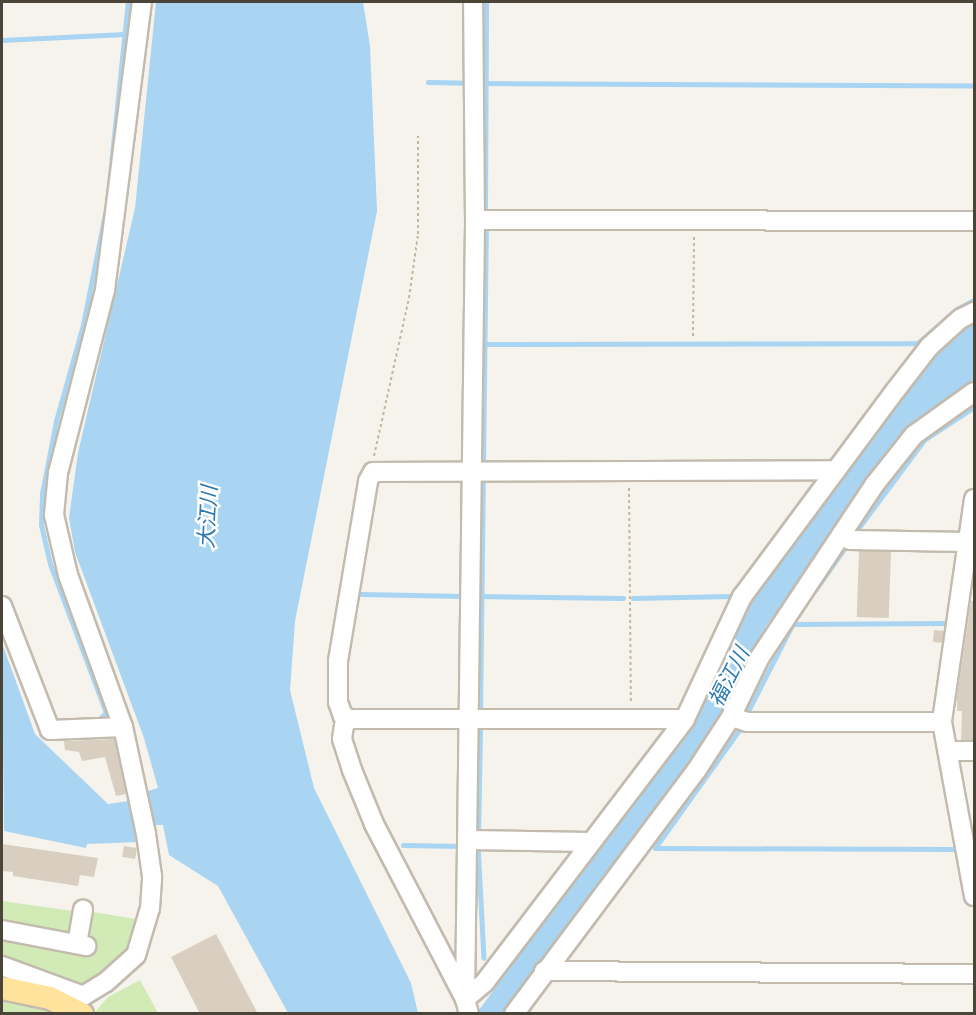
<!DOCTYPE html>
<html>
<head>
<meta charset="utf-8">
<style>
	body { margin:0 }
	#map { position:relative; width:976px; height:1015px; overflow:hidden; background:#f6f3ec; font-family:Arial,"Noto Sans JP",sans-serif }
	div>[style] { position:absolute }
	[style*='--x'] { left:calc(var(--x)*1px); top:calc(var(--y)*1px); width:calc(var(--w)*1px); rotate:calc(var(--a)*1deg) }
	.green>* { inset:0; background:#d2eab5; transform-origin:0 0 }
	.water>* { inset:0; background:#a9d4f2 }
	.stream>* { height:4.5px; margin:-2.25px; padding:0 2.25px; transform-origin:2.25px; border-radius:2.25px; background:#a9d4f2 }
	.building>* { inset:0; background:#d8cfc1; transform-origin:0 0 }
	.path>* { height:2px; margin-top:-1px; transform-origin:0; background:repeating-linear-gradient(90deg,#c4b79f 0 3px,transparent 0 6px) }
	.roads { filter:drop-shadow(2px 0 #c2bbae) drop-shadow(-2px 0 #c2bbae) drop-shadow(0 2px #c2bbae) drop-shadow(0 -2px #c2bbae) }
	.minor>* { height:18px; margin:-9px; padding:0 9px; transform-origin:9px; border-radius:9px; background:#fff }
	.major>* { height:22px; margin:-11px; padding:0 11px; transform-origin:11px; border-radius:11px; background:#ffe39c }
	span { translate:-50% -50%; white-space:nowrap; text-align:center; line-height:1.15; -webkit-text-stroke:5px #fff; paint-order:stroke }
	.water-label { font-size:21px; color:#2e7ab2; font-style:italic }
	.frame { position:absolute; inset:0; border:3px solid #4b4439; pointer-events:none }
</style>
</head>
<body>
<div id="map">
	<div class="green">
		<div style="left:2px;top:901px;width:77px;height:27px;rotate:8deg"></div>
		<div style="clip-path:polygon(87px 911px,136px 919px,139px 916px,131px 954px,103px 976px,79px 985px,2px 961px,2px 937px,89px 954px,90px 946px,83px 939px)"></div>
		<div style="clip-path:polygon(140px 980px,158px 1013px,95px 1012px,108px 997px)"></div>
		<div style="clip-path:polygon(2px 996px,67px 1013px,2px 1013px)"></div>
	</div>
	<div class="water">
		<div style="clip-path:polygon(156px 2px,363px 2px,370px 46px,377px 211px,295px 621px,290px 690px,314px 788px,411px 983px,418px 1013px,288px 1013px,218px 886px,169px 855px,163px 825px,155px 825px,148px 791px,158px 788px,144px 738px,75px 552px,69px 518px,78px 453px,135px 208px)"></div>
		<div style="clip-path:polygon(974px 321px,974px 384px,929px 411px,902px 438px,766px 626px,723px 716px,639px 835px,505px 1013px,476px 1014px,699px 713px,746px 605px,938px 346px)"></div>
		<div style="clip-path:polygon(2px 643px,35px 734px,108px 804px,129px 801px,139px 842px,87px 844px,86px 848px,4px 831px)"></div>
	</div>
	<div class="stream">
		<div style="--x:2;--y:40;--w:123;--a:-2.8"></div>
		<div style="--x:428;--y:82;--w:39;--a:1"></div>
		<div style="--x:480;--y:83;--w:494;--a:0.3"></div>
		<div style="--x:485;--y:211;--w:209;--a:-89.7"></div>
		<div style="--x:486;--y:344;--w:432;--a:-0.1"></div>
		<div style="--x:918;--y:343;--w:52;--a:-41.1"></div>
		<div style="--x:957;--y:309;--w:19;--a:-28"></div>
		<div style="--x:483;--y:464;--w:236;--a:-89.3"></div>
		<div style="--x:854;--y:534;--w:117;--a:-53.3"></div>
		<div style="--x:924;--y:440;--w:60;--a:-33.4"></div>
		<div style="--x:816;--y:589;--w:49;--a:-55"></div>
		<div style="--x:361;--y:594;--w:103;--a:1.1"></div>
		<div style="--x:476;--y:596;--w:147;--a:0.8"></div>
		<div style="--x:633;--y:598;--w:99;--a:-1.2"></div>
		<div style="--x:792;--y:624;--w:155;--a:-0.4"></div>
		<div style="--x:480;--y:714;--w:238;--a:-89.3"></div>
		<div style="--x:745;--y:717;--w:106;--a:-62.9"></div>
		<div style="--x:97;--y:721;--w:12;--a:-42"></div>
		<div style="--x:106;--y:713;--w:159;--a:-110.6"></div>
		<div style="--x:50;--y:564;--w:40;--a:-103"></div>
		<div style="--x:41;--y:525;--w:31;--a:-88"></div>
		<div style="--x:42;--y:494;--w:74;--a:-79.1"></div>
		<div style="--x:56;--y:421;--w:100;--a:-74.3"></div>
		<div style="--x:83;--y:325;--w:123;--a:-78.8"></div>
		<div style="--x:107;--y:204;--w:203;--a:-84.1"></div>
		<div style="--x:478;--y:836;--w:108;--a:-88.9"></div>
		<div style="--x:478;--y:844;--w:114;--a:87"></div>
		<div style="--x:403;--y:845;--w:60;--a:1"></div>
		<div style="--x:655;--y:848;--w:302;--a:0.2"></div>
		<div style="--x:655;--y:848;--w:146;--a:-54.5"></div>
	</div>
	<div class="building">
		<div style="left:859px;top:551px;width:32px;height:66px;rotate:2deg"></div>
		<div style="clip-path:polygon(971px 601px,975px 601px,975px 740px,961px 740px,962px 711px,957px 711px,957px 697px)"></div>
		<div style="left:934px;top:630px;width:10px;height:12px;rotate:6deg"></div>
		<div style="clip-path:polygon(114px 739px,126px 794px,116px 796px,105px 757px,82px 761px,79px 752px,65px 750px,64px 741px)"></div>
		<div style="clip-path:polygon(2px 844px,98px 858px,94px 877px,80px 875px,78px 886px,13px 876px,13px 872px,2px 871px)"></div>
		<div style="left:124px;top:846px;width:13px;height:11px;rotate:9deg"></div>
		<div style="clip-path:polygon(216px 934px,258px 1014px,200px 1014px,171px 957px)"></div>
	</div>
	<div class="path">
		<div style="--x:693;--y:336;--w:99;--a:-89.4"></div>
		<div style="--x:374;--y:456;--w:162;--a:-77.5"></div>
		<div style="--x:409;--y:298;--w:65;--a:-82"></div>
		<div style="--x:418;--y:234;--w:98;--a:-90"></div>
		<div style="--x:629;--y:488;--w:216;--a:89.5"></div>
	</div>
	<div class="roads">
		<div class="minor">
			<div style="--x:475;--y:220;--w:499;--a:0.1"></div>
			<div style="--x:974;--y:499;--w:225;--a:98.2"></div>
			<div style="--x:942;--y:722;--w:177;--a:79.6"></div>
			<div style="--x:841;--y:535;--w:10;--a:29"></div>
			<div style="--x:850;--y:540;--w:117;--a:1"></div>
			<div style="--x:2;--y:606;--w:133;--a:68.8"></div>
			<div style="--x:50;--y:730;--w:73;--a:-2.4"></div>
			<div style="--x:731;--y:717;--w:17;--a:17"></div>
			<div style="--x:747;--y:722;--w:195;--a:0"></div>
			<div style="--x:350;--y:719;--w:8;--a:-157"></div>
			<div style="--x:343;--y:716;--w:15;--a:-110"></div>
			<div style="--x:338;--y:702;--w:41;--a:-90"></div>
			<div style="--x:338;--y:661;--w:182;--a:-80.5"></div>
			<div style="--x:368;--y:481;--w:10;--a:-61"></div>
			<div style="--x:373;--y:472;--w:463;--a:-0.2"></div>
			<div style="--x:685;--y:719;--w:335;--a:180"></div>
			<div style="--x:350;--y:719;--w:8;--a:135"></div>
			<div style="--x:344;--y:725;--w:14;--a:98"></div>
			<div style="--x:342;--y:739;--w:33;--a:72"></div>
			<div style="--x:352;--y:770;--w:58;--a:67.8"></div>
			<div style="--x:374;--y:824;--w:197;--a:62.5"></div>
			<div style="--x:465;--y:999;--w:26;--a:-40"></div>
			<div style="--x:485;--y:982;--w:330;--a:-52.7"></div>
			<div style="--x:685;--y:719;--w:135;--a:-65"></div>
			<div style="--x:742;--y:597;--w:257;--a:-53.4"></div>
			<div style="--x:895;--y:391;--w:56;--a:-52.3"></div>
			<div style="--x:929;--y:347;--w:42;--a:-42.1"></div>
			<div style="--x:960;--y:319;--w:16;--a:-27"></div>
			<div style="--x:948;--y:751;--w:26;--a:0"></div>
			<div style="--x:470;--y:840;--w:119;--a:1"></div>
			<div style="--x:2;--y:930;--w:86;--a:10.8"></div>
			<div style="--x:77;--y:944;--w:35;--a:-80"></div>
			<div style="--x:2;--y:966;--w:87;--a:20.1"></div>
			<div style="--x:544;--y:971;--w:430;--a:0.4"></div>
			<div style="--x:68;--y:1005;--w:44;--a:-31.2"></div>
			<div style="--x:106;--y:982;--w:40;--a:-42"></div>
			<div style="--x:136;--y:955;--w:49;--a:-73.4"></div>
			<div style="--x:150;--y:908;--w:32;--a:-86"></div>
			<div style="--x:152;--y:876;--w:42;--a:-98.1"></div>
			<div style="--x:146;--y:834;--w:109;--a:-102.1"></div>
			<div style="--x:123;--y:727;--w:162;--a:-109.9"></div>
			<div style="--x:68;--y:575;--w:62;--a:-103.1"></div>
			<div style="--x:54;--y:515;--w:42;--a:-84.6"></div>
			<div style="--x:58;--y:473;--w:189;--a:-75.6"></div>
			<div style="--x:105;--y:290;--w:290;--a:-82.7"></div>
			<div style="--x:469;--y:1014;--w:16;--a:-105"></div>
			<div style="--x:465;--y:999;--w:779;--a:-89.26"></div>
			<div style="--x:475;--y:220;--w:218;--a:-90.5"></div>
			<div style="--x:514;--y:1014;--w:304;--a:-53.2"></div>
			<div style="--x:696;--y:771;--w:64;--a:-57.1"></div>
			<div style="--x:731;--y:717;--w:67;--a:-64.2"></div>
			<div style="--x:760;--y:657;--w:208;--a:-56.4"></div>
			<div style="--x:875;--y:484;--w:63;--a:-51.5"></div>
			<div style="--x:914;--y:435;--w:74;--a:-35.6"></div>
		</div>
		<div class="major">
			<div style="--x:2;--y:988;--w:49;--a:11.8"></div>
			<div style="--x:50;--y:998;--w:36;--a:27"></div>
		</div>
	</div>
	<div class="water-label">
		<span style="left:208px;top:517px;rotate:-87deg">大江川</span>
		<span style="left:729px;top:677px;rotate:-63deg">福江川</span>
	</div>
	<div class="frame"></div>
</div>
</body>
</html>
